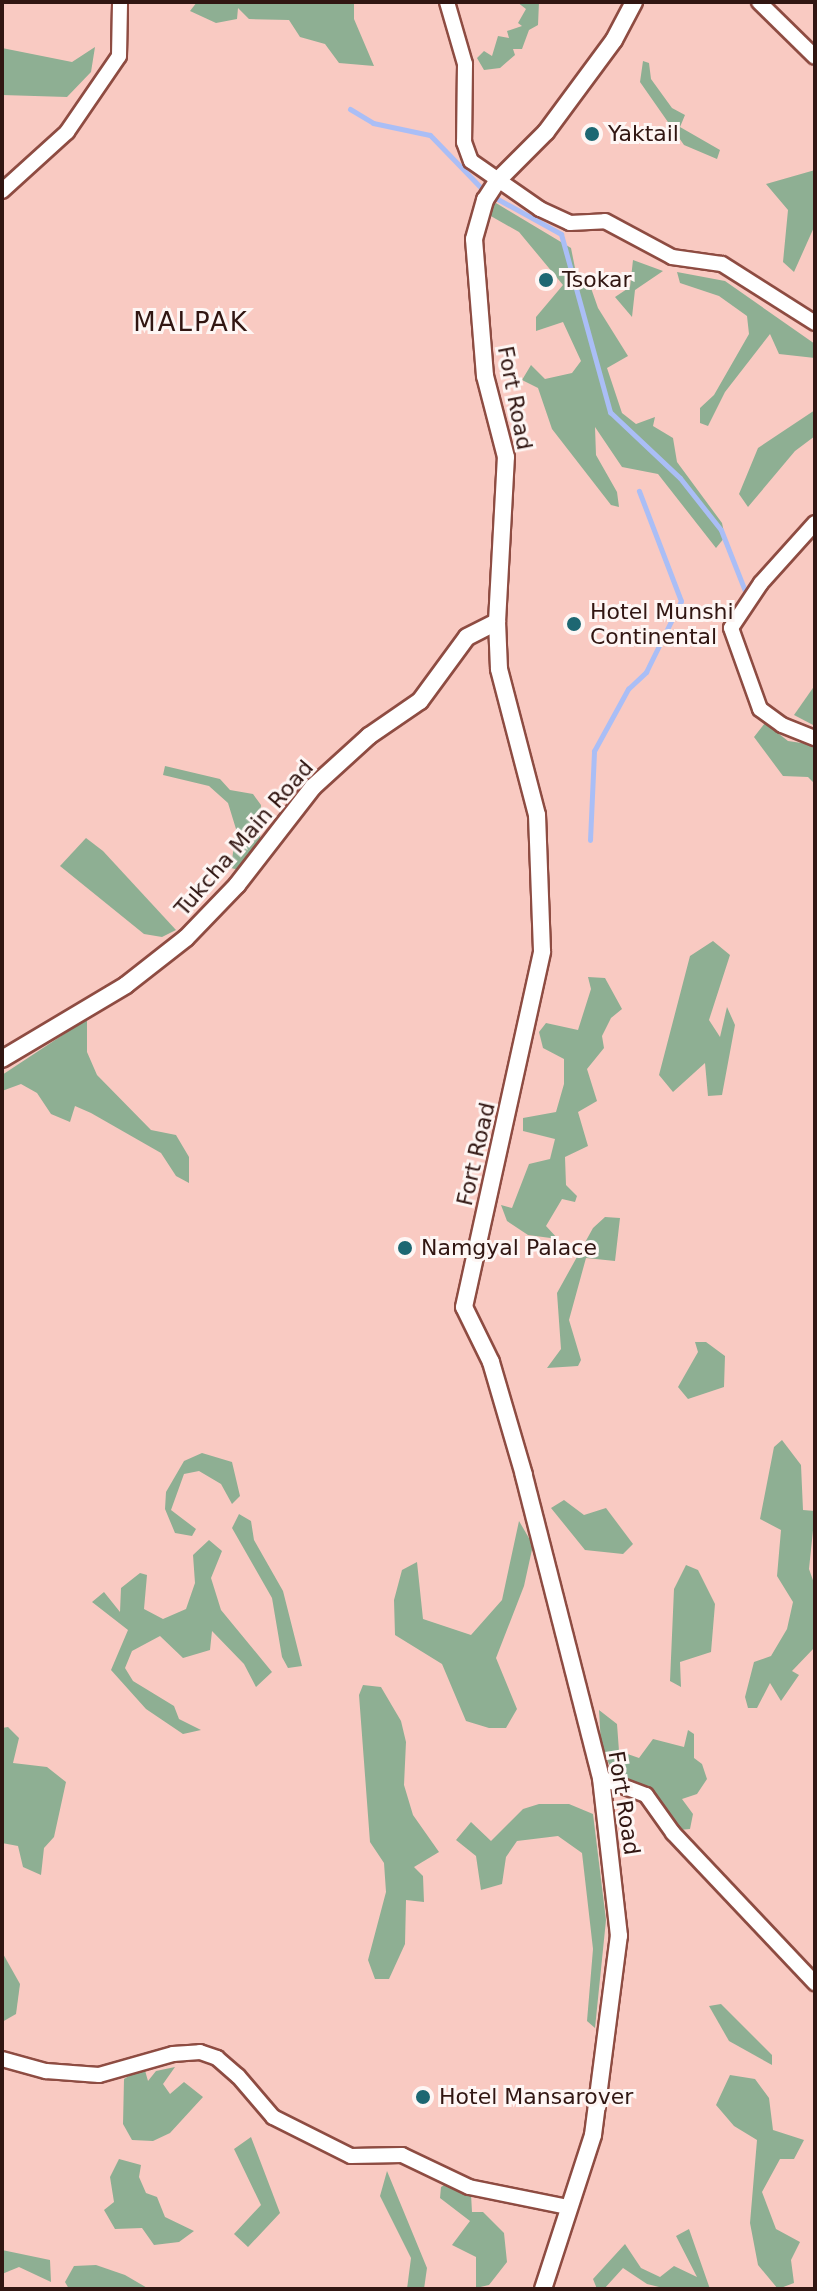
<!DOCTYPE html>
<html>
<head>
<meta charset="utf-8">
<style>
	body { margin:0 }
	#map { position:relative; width:817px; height:2291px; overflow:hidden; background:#f9cac2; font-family:"DejaVu Sans",sans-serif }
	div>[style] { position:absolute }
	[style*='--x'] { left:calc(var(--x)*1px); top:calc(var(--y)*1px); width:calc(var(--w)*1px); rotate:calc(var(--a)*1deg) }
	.green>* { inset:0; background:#8eaf93 }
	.stream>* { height:5px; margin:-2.5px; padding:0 2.5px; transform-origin:2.5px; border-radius:2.5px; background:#aabef6 }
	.roads { filter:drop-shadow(2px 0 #8e4c42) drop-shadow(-2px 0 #8e4c42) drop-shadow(0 2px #8e4c42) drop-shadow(0 -2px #8e4c42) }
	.minor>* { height:14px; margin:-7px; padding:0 7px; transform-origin:7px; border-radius:7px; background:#fff }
	.tertiary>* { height:16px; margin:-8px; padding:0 8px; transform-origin:8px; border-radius:8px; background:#fff }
	.dots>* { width:22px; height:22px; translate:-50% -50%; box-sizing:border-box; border:4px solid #fef6f4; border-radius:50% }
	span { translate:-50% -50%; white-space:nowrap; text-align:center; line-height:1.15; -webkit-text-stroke:6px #fef6f4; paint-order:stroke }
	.poi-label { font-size:22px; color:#311612 }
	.left { translate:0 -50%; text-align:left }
	.street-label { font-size:22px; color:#311612 }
	.quarter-label { font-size:26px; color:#311612; letter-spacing:2px }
	.frame { position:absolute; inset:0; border:4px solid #311612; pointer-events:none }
</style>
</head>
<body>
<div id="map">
	<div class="green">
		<div style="clip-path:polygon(197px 2px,354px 2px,354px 19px,374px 66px,339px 63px,325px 44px,300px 37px,289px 20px,249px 19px,238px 8px,237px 19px,216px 23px,190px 11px)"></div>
		<div style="clip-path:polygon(517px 2px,539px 2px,538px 25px,529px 30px,522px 49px,513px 49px,515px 55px,500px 68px,484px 70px,477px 58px,484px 51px,492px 56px,498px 36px,509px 38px,507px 31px,522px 26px,518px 23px,526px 9px)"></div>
		<div style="clip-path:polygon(95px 47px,91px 72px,67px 97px,2px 95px,2px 48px,72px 62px)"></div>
		<div style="clip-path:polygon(643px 61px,649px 63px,651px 79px,672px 108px,685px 115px,680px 127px,720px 150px,717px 159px,684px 145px,640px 82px)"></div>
		<div style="clip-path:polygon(815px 170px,815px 225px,794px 272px,783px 262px,788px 210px,766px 184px)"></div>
		<div style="clip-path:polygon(496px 203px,571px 248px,576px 273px,591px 288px,598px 308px,628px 356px,607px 368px,622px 413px,636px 424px,655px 417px,653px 426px,673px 438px,677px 462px,722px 523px,725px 537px,716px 548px,658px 474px,622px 467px,595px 427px,596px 455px,617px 492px,619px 507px,611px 505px,552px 429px,538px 388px,522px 380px,531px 365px,545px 379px,572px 373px,581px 361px,563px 322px,536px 331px,536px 317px,563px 285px,519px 232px,489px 215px,488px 209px)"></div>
		<div style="clip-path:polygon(633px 260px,663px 271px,635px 290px,632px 317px,615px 297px,630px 287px)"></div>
		<div style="clip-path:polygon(677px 272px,725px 281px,815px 344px,815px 358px,779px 354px,770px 334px,725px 392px,708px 426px,700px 423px,700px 408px,714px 395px,749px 334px,747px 316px,719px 296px,680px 283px)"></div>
		<div style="clip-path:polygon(815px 410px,815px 436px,795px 451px,748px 507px,739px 494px,758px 448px)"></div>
		<div style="clip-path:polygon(815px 685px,815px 726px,794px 715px)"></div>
		<div style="clip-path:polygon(765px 723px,788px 741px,815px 745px,815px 784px,808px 777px,783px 776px,754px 737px)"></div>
		<div style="clip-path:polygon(165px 766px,220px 779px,230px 790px,253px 794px,261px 805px,260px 843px,239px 870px,231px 868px,236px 829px,228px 803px,209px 786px,163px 775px)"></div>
		<div style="clip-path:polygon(86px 838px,103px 851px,176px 930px,162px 937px,144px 934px,60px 866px)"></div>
		<div style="clip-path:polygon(713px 941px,730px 955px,709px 1020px,720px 1037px,727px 1007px,735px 1025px,722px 1095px,708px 1096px,705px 1063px,673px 1092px,659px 1075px,690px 956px)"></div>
		<div style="clip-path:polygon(588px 977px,605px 978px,622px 1009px,611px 1018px,602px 1036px,604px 1048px,587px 1069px,597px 1101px,578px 1112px,588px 1146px,565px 1157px,566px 1185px,577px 1196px,575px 1202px,562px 1199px,546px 1226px,558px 1239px,528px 1235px,507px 1221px,501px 1205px,512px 1208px,529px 1164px,550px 1159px,555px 1139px,523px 1131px,523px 1118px,556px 1112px,564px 1084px,564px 1059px,543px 1048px,539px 1032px,546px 1023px,578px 1030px,591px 989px)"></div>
		<div style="clip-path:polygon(87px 1019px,87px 1052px,97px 1075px,151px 1130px,176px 1135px,189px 1157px,189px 1183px,176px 1176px,161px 1153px,91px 1113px,75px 1106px,70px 1122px,51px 1114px,37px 1093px,21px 1084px,2px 1091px,2px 1075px)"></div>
		<div style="clip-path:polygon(605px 1217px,620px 1218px,615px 1261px,586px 1258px,569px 1320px,581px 1360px,578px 1366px,547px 1368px,561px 1349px,557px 1293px,593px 1228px)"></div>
		<div style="clip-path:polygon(695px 1342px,706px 1342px,725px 1356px,724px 1387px,688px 1399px,678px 1387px,698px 1352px)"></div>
		<div style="clip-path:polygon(782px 1440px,801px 1465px,803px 1510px,815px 1511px,809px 1569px,815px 1586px,815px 1647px,792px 1671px,799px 1675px,781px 1701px,770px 1683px,757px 1708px,748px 1708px,745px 1697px,754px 1662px,771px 1656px,787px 1629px,793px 1602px,777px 1576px,781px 1530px,760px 1519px,774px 1447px)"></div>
		<div style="clip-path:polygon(202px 1453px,232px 1462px,240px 1496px,232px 1504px,221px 1484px,199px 1471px,184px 1474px,171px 1510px,196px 1529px,192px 1536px,175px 1533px,165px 1509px,166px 1492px,184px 1461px)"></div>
		<div style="clip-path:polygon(564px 1500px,584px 1515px,606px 1508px,633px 1544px,623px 1554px,585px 1550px,551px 1508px)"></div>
		<div style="clip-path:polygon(239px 1514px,251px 1521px,254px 1540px,283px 1591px,302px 1666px,288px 1668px,282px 1657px,272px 1598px,232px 1528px)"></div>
		<div style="clip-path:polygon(519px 1521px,533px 1545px,524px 1586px,496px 1658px,517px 1709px,506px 1728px,489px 1728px,466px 1721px,442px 1664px,395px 1635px,394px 1600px,402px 1570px,417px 1562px,423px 1619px,471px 1635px,502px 1600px)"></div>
		<div style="clip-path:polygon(209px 1540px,222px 1551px,211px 1578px,221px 1610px,272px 1672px,256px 1687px,244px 1664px,212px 1631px,210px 1650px,183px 1658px,160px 1636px,132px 1651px,125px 1668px,133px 1681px,174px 1706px,179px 1719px,201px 1730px,183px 1734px,146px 1709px,111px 1670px,128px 1630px,92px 1602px,104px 1592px,120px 1612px,121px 1588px,140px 1573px,147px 1575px,144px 1609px,163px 1619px,186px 1609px,195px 1583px,193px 1555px)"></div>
		<div style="clip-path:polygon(686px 1565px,698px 1570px,715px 1604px,711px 1652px,680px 1662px,681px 1687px,670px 1681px,674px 1589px)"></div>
		<div style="clip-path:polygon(363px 1685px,381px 1687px,401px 1721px,406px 1742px,404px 1785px,413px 1815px,439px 1852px,414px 1867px,423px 1876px,424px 1902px,406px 1900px,405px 1944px,389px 1979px,375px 1979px,368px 1960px,386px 1892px,384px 1863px,370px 1842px,359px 1695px)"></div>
		<div style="clip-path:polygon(599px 1710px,617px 1724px,619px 1751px,639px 1758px,653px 1739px,684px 1747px,688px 1730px,694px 1734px,694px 1758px,702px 1764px,707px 1779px,697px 1794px,682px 1799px,693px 1814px,690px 1829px,679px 1830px,662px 1803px,614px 1776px,601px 1745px)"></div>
		<div style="clip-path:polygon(8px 1727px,19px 1738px,13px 1763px,47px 1767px,66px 1782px,54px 1837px,44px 1848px,41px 1875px,23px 1867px,18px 1846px,2px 1843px,2px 1728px)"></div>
		<div style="clip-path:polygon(539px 1804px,569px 1804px,593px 1814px,606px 1920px,595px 2028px,587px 2021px,593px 1949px,582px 1853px,558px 1836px,517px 1841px,506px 1857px,502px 1884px,481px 1890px,476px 1856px,456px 1840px,471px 1822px,491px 1841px,523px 1809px)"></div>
		<div style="clip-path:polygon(2px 1952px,20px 1984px,16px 2014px,2px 2022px)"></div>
		<div style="clip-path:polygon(721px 2004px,772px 2055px,772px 2065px,729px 2041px,709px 2006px)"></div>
		<div style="clip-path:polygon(144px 2067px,148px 2081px,156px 2071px,175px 2067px,163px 2084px,170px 2094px,184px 2082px,203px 2097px,170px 2133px,153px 2141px,132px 2140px,123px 2124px,124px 2079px)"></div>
		<div style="clip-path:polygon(730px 2075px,755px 2079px,769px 2098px,773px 2130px,804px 2140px,794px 2159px,780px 2159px,762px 2192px,776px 2229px,800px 2242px,791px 2260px,794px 2283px,778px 2289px,758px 2265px,750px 2223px,757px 2140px,734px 2126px,716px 2105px)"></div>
		<div style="clip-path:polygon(251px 2137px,280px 2213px,248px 2247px,234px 2234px,261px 2205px,234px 2149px)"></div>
		<div style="clip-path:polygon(119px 2159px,141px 2165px,139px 2177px,146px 2193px,157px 2197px,165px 2217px,194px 2231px,179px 2242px,154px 2245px,142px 2228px,115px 2229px,104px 2210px,114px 2202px,110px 2177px)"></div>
		<div style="clip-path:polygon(387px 2171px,427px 2268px,424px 2289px,407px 2289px,411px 2258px,380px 2196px)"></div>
		<div style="clip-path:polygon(449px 2182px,471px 2194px,472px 2212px,483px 2212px,504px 2233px,507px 2262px,489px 2285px,476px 2288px,476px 2257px,452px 2245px,470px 2221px,440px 2198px,441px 2187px)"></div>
		<div style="clip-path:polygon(689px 2229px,710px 2289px,667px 2289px,647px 2284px,623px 2268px,604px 2289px,597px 2289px,593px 2279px,625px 2244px,641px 2268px,660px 2277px,674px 2266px,697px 2277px,676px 2236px)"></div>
		<div style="clip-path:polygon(2px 2250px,50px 2260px,51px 2282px,19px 2267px,2px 2274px)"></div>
		<div style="clip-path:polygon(96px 2265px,125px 2275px,149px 2289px,69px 2289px,65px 2282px,74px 2266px)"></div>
	</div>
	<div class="stream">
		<div style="--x:350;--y:109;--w:27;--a:31"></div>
		<div style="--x:373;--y:123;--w:58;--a:11.9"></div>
		<div style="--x:430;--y:135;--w:79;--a:46"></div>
		<div style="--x:485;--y:192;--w:87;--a:28.9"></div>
		<div style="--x:561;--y:234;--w:185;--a:74.6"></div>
		<div style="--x:610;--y:412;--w:96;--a:43.3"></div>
		<div style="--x:680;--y:478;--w:66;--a:51.7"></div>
		<div style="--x:721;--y:530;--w:66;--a:68.5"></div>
		<div style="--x:590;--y:840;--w:89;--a:-87.4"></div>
		<div style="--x:594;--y:751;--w:71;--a:-61.3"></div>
		<div style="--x:628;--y:689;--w:25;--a:-43"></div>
		<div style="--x:646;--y:672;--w:79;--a:-63.8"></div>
		<div style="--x:681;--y:601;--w:118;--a:-110.9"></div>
	</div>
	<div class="roads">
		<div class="minor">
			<div style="--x:447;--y:2;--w:65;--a:73.8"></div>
			<div style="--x:465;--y:64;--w:78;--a:90.7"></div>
			<div style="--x:464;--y:142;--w:20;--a:70"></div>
			<div style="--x:471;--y:161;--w:84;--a:34.8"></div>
			<div style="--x:540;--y:209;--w:33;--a:25"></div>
			<div style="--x:570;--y:223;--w:35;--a:-3"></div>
			<div style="--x:605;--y:221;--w:76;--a:28.2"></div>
			<div style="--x:672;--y:257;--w:50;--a:8"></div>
			<div style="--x:722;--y:264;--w:110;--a:32.4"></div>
			<div style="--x:759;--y:2;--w:78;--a:44.5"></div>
			<div style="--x:2;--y:191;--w:88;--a:-42.2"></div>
			<div style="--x:67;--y:132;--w:92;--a:-55.6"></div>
			<div style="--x:119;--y:56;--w:54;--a:-88.9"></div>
			<div style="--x:815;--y:523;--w:81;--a:132"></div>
			<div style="--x:761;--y:583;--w:54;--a:123.7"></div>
			<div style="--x:731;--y:628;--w:86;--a:70.3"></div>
			<div style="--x:760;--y:709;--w:27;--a:36"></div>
			<div style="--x:782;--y:725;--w:35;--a:22"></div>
			<div style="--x:601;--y:1778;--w:48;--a:20.7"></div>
			<div style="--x:646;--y:1795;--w:47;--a:54.6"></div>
			<div style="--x:673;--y:1833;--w:207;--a:46.6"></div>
			<div style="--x:2;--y:2059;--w:46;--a:15.3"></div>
			<div style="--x:46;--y:2071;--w:53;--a:4.3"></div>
			<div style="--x:99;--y:2075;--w:77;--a:-15.8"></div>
			<div style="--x:173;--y:2054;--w:27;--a:-4"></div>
			<div style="--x:200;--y:2052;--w:18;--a:19"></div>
			<div style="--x:217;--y:2058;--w:28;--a:41"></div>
			<div style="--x:238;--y:2076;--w:54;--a:49.5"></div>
			<div style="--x:273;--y:2117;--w:87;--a:26.6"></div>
			<div style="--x:351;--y:2156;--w:51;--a:-1.1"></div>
			<div style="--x:402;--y:2155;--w:74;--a:25.5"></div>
			<div style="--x:469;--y:2187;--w:100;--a:11.5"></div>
		</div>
		<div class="tertiary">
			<div style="--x:2;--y:1059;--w:144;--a:-30.8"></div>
			<div style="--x:126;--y:985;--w:76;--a:-38.1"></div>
			<div style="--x:186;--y:938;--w:74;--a:-46.1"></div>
			<div style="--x:237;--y:885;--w:124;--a:-52.2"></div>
			<div style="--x:313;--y:787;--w:76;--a:-42.3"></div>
			<div style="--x:369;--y:736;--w:62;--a:-34.5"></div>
			<div style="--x:420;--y:701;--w:79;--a:-53.7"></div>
			<div style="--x:467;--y:637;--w:34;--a:-27"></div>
			<div style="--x:543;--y:2289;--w:162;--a:-72"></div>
			<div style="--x:593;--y:2135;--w:201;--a:-82.6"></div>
			<div style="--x:619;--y:1936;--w:159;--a:-96.5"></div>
			<div style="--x:601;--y:1778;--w:313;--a:-104.3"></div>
			<div style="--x:524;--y:1475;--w:118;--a:-106.3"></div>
			<div style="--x:491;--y:1362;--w:61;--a:-116.1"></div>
			<div style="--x:464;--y:1307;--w:364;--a:-77.6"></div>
			<div style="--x:542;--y:951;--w:136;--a:-92.1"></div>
			<div style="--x:537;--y:815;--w:151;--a:-104.6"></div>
			<div style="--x:499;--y:669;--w:47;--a:-92.4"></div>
			<div style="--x:497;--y:622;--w:165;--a:-86.9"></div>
			<div style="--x:506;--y:457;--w:84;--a:-104.5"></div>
			<div style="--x:485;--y:376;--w:137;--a:-94.6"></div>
			<div style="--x:474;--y:239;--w:41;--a:-74.2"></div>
			<div style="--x:485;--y:200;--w:24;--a:-57"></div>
			<div style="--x:498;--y:180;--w:68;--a:-45"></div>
			<div style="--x:546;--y:132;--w:114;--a:-53.5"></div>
			<div style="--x:614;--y:40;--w:43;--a:-62.2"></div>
		</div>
	</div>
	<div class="dots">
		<div style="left:592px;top:134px;background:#1d6772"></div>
		<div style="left:546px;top:280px;background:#1d6772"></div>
		<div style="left:574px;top:624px;background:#1d6772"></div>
		<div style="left:405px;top:1248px;background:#1d6772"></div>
		<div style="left:423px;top:2097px;background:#1d6772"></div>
	</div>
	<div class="poi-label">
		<span class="left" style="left:608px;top:134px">Yaktail</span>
		<span class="left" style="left:562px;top:280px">Tsokar</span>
		<span class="left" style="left:590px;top:624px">Hotel Munshi<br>Continental</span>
		<span class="left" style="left:421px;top:1248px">Namgyal Palace</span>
		<span class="left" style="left:439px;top:2097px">Hotel Mansarover</span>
	</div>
	<div class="street-label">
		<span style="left:515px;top:398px;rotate:79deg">Fort Road</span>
		<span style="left:244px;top:838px;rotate:-49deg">Tukcha Main Road</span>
		<span style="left:476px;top:1154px;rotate:-77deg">Fort Road</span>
		<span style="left:624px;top:1803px;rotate:81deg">Fort Road</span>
	</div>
	<div class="quarter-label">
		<span style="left:191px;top:323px">MALPAK</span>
	</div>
	<div class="frame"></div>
</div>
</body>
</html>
